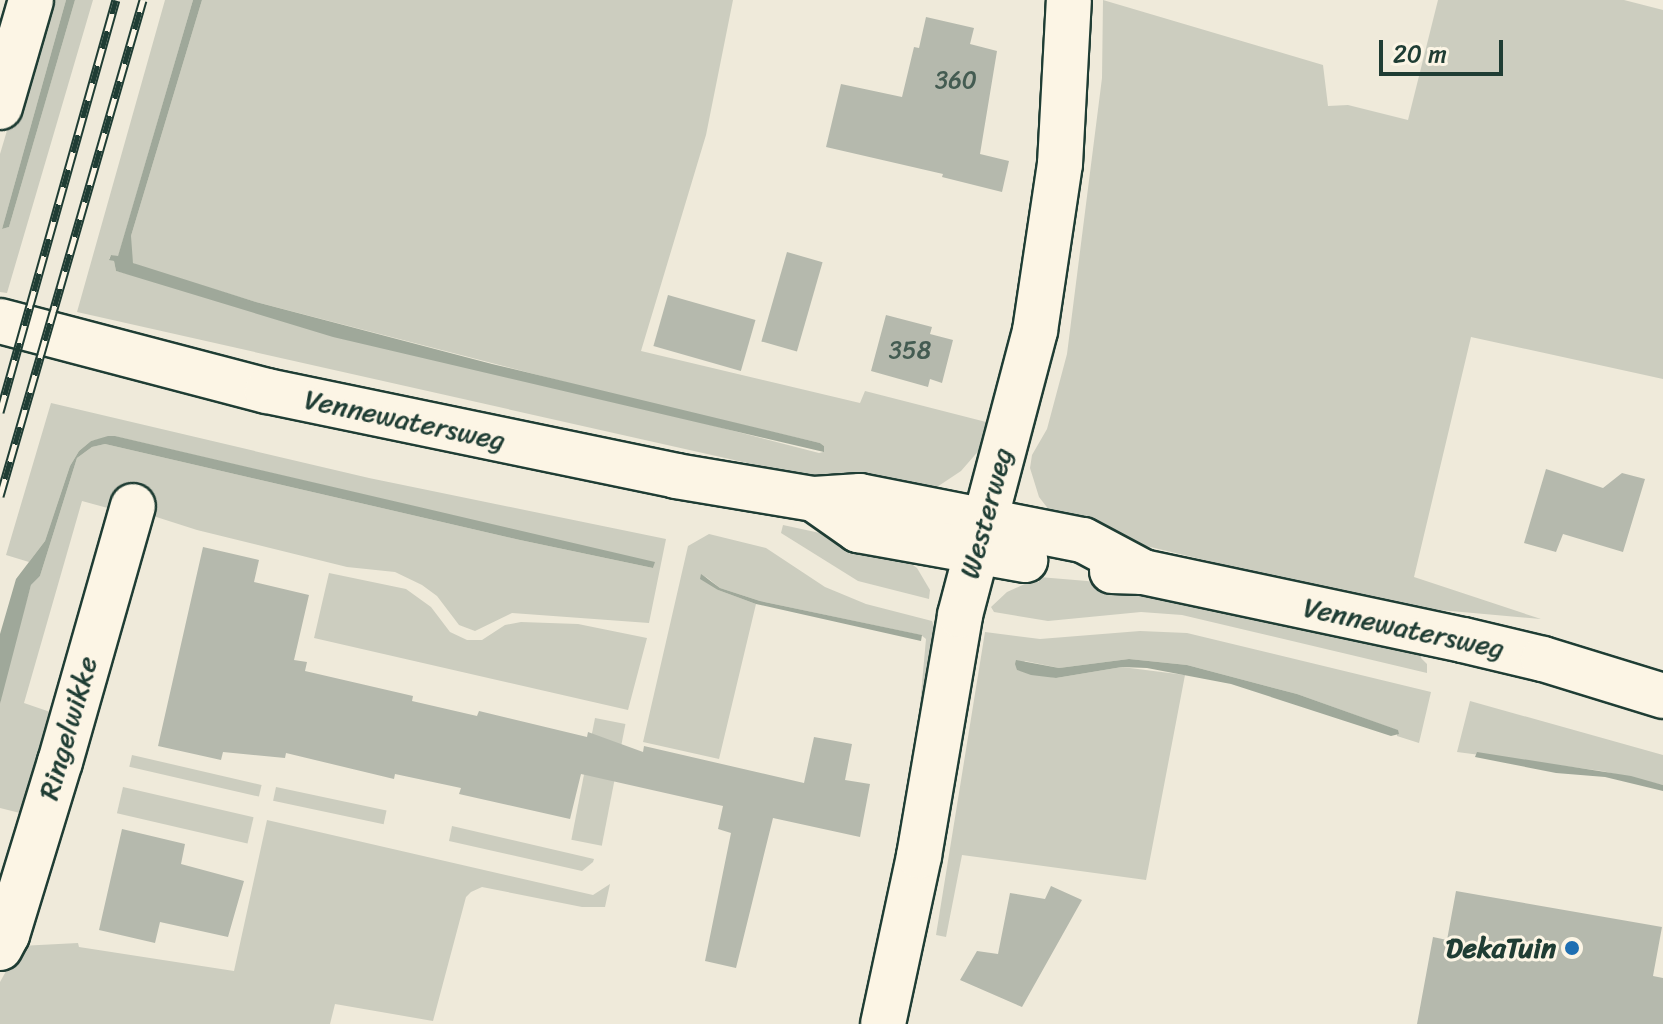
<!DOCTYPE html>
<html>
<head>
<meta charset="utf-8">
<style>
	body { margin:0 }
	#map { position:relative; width:1663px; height:1024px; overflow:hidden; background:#efeada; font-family:Sriracha,sans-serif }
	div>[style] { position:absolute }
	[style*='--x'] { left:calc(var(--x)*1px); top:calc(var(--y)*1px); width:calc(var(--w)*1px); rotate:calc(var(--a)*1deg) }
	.green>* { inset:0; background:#cccdbf; transform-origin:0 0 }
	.water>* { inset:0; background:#9fa89a }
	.building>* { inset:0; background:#b5b9ad; transform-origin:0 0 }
	.roads { filter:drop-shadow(2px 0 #1f3d34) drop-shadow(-2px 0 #1f3d34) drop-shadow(0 2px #1f3d34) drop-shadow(0 -2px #1f3d34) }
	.street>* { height:44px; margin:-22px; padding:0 22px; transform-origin:22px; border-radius:22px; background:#fcf5e5 }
	.secondary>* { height:44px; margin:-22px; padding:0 22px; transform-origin:22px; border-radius:22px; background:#fcf5e5 }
	.rail>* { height:9px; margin-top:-4.5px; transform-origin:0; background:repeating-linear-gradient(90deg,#fcf5e5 0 18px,#1f3d34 0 36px); box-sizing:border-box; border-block:2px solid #1f3d34 }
	.dots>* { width:22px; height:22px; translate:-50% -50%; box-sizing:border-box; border:4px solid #fcf5e5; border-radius:50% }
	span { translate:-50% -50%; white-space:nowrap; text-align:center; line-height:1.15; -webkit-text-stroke:6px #fcf5e5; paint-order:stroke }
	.number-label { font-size:24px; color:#445c52 }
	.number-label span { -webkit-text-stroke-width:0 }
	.street-label { font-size:28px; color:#1f3d34 }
	.poi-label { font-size:28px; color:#1f3d34; font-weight:700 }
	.right { translate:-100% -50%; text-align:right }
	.scale { position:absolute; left:1379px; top:40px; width:124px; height:36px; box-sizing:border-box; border:4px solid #1f3d34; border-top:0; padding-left:10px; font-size:24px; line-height:28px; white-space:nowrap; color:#1f3d34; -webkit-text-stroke:6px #fcf5e5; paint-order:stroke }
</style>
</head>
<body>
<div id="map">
	<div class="green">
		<div style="clip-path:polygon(46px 0,66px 0,2px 229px,9px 227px,75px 0,93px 0,7px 293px,0 292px,0 154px)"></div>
		<div style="clip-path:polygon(165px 0,193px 0,118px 257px,111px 255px,109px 259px,114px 261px,116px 271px,819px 453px,823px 452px,824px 446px,820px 443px,615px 395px,256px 302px,141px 267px,133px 263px,130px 255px,131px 236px,202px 0,733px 0,706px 135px,641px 351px,860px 403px,865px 391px,990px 423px,981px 448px,961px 471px,934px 489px,809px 477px,77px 312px)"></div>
		<div style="clip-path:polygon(1103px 0,1323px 65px,1328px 106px,1348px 105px,1408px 120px,1438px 0,1624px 0,1663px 10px,1663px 379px,1471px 337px,1414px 577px,1541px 619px,1395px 606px,1088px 532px,1053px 515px,1039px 497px,1030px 468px,1032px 455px,1047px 429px,1067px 354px,1102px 78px)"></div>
		<div style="clip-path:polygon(51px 403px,369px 478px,666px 539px,649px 623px,512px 613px,475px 631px,459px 625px,437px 596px,422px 585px,395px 572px,347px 567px,197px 530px,147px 514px,148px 507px,119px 498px,115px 510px,82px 501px,24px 703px,56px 714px,48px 743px,42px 743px,30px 784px,36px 786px,28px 815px,0 808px,0 704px,6px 672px,31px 585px,40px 576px,77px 458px,92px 447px,105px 444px,520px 540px,653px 568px,654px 563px,114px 436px,91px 441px,79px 451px,70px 466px,45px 541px,29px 562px,6px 555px)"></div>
		<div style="clip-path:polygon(783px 525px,889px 548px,917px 568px,930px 590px,929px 599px,858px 581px,781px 533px)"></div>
		<div style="clip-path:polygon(709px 534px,766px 548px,825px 587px,866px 604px,932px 621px,939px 640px,915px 760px,926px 639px,921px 635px,760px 601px,720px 588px,705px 576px,718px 590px,756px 604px,719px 759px,643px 742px,688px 546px)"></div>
		<div style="clip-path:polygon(329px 573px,406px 589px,431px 607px,450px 632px,467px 640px,482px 640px,505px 625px,521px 622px,578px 624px,647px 638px,628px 710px,314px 638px)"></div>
		<div style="clip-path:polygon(1039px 577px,1087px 581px,1204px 603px,1422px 651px,1421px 658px,1427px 664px,1427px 673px,1182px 615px,1141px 612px,1048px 621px,994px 612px,991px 607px,1007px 592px,1027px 583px,1039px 582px)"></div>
		<div style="clip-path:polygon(1140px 631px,1187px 633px,1431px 692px,1419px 743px,1397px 736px,1397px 730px,1297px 694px,1187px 665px,1129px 659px,1059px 668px,1025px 661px,1017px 670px,1056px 678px,1122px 667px,1185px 675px,1146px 880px,962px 855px,946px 937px,936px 935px,985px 632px,1040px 639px)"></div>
		<div style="clip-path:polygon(1470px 701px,1663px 755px,1663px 785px,1602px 771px,1457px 752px)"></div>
		<div style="left:595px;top:718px;width:31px;height:124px;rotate:11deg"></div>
		<div style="left:132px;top:755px;width:133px;height:12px;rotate:13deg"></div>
		<div style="left:123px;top:787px;width:134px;height:27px;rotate:13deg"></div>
		<div style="left:276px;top:787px;width:113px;height:14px;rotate:12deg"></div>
		<div style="clip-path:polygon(267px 820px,593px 895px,610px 884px,605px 907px,582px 907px,482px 887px,471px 892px,466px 897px,433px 1021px,335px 1004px,330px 1024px,0 1024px,0 982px,20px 946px,78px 943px,79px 947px,234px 971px)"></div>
		<div style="clip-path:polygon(452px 826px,594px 859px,593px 862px,582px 871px,449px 841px)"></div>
	</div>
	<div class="water">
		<div style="clip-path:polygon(66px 0,75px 0,9px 227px,2px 229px)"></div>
		<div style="clip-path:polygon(193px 0,202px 0,131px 236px,133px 263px,256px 302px,492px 364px,820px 443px,824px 446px,824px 452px,333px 337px,116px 271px,114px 261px,109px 260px,111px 255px,118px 256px)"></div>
		<div style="clip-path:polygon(108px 436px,115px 436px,655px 562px,653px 568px,520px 540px,105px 444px,92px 447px,77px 458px,40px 576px,31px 585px,0 704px,0 634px,16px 579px,45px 541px,70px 466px,79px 451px,91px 441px)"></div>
		<div style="clip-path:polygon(701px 574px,720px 588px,760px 601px,922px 635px,921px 641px,756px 604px,718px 590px,700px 579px)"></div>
		<div style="clip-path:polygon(1129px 659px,1187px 665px,1297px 694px,1398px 730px,1399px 734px,1391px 736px,1231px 684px,1147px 668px,1122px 667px,1056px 678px,1031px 675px,1017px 670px,1015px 664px,1016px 660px,1059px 668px)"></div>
		<div style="clip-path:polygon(1477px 752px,1631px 776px,1663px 785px,1663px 791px,1605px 777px,1556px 773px,1475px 757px)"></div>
	</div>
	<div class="building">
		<div style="clip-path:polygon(926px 17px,974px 28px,970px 44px,997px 51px,980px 154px,1009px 161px,1002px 192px,942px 177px,943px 174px,826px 147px,841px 84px,902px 97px,914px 47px,919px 48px)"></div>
		<div style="left:787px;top:252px;width:37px;height:93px;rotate:16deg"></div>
		<div style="left:668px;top:295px;width:91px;height:53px;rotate:16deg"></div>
		<div style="clip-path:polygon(886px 315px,932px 327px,930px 334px,953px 340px,942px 383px,930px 379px,928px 387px,871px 371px)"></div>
		<div style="clip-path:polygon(1546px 469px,1603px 488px,1622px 473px,1645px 479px,1623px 552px,1563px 534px,1556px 552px,1524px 543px)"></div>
		<div style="clip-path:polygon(203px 547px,259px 560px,254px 582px,309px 595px,294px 660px,307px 662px,305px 671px,413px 696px,412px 701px,477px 716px,479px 711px,587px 737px,588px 732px,643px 752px,644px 746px,804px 783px,814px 737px,852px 744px,845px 780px,870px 784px,860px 837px,773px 818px,736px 968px,705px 961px,731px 833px,718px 829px,723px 806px,581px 774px,570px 819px,459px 794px,461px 788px,395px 774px,394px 779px,286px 753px,285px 758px,223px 752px,221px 760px,158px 746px)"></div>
		<div style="clip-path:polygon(122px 829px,185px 844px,181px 864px,244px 881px,228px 937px,160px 922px,155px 943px,99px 930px)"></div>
		<div style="clip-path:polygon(1051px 886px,1082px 900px,1022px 1007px,960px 980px,977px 951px,998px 954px,1010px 893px,1045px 899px)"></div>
		<div style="clip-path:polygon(1456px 891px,1662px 927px,1653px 976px,1663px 978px,1663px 1024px,1417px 1024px,1433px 937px,1447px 940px)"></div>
	</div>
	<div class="roads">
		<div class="street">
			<div style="--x:0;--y:107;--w:111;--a:-73.8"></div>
			<div style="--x:0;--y:948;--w:15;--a:-62"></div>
			<div style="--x:7;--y:935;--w:181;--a:-73"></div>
			<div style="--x:60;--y:762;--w:266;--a:-74.1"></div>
			<div style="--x:883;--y:1024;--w:172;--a:-77.9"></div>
			<div style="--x:919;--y:856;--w:244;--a:-80.3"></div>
			<div style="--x:960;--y:615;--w:294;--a:-75.2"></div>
			<div style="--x:1035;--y:331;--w:169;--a:-81.5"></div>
			<div style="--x:1060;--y:164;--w:164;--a:-86.9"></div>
		</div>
		<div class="secondary">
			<div style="--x:0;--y:321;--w:276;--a:14.7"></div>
			<div style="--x:267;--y:391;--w:418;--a:11.7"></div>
			<div style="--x:676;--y:476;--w:140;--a:9.5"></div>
			<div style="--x:814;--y:499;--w:46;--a:-3.7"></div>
			<div style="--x:860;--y:496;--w:227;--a:11.2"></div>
			<div style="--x:1083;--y:540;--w:68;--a:28.1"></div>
			<div style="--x:814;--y:499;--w:54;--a:35.2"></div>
			<div style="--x:858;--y:530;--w:170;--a:10.2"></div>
			<div style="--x:1112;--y:571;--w:31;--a:2"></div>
			<div style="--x:1143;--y:572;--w:327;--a:12"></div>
			<div style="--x:1463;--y:640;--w:82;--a:13.4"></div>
			<div style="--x:1543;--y:659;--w:126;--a:17.1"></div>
		</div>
	</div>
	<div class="rail">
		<div style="--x:0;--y:412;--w:428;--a:-74.3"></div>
		<div style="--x:0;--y:496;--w:516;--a:-73.92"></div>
	</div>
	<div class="dots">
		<div style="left:1572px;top:948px;background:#1f6fb2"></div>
	</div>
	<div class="number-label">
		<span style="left:956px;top:81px">360</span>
		<span style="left:910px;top:351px">358</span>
	</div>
	<div class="street-label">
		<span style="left:405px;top:420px;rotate:12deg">Vennewatersweg</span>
		<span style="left:986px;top:513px;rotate:-75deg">Westerweg</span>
		<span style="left:1404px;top:628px;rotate:12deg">Vennewatersweg</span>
		<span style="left:68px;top:728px;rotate:-74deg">Ringelwikke</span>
	</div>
	<div class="poi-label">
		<span class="right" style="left:1556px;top:948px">DekaTuin</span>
	</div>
	<div class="scale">20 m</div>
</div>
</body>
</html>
